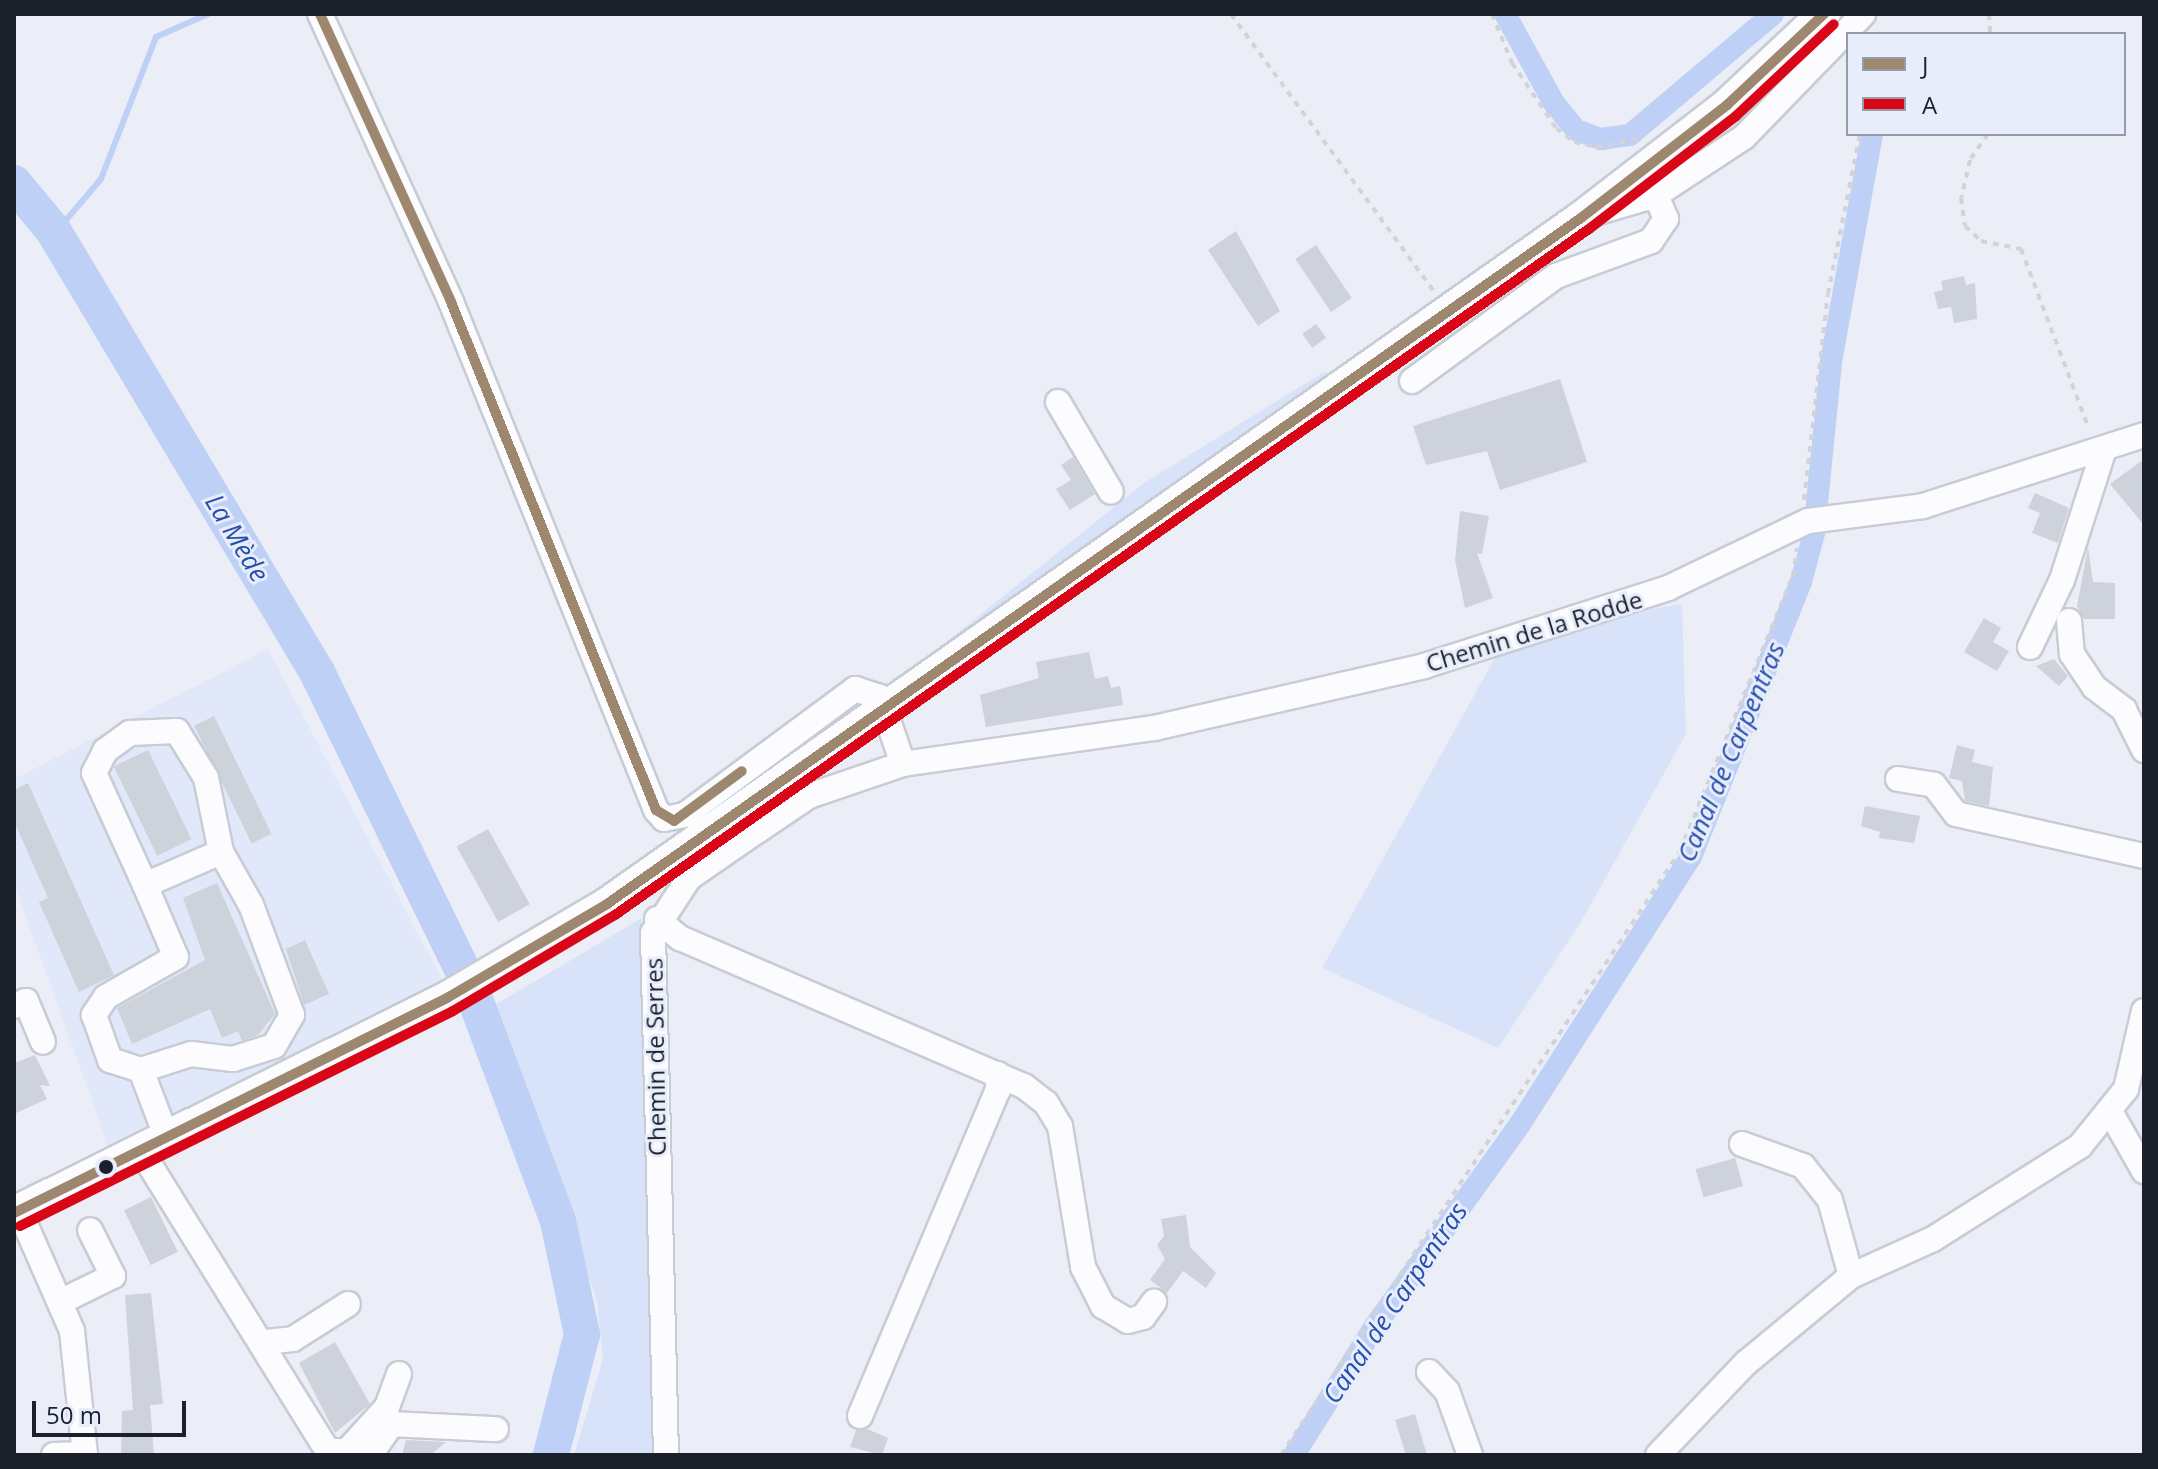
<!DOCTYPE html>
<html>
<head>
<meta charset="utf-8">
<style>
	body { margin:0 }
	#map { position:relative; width:2158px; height:1469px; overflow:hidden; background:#ebeef6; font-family:"Open Sans",sans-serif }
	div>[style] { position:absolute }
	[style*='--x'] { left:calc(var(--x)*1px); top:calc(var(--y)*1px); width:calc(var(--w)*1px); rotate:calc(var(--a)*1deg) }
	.built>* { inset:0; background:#e1e8f9 }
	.green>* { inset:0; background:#d8e3fa }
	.stream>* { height:6px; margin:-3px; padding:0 3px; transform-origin:3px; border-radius:3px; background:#bed0f5 }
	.canal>* { height:22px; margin:-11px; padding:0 11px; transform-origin:11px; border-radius:11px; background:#bed0f5 }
	.river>* { height:36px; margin:-18px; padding:0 18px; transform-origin:18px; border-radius:18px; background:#bed0f5 }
	.building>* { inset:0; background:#cdd2db; transform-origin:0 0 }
	.path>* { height:4px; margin-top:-2px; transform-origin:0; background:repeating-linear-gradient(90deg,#d2d3d6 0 6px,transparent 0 12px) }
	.roads { filter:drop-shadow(2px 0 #c7ccd5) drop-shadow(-2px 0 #c7ccd5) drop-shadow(0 2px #c7ccd5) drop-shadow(0 -2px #c7ccd5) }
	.minor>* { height:24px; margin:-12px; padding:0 12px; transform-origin:12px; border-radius:12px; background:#fcfcfe }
	.major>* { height:32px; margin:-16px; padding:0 16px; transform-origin:16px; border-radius:16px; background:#fcfcfe }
	.bus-1>* { height:10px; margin:-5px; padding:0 5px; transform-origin:5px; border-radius:5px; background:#9d876e }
	.bus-2>* { height:10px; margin:-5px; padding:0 5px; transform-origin:5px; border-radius:5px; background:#d90618 }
	.dots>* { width:22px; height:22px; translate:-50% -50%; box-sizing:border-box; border:4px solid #e7edfa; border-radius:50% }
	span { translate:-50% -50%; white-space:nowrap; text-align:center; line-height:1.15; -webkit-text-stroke:6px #e7edfa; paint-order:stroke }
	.street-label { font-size:24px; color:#1b202b }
	.water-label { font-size:26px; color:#284fae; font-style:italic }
	.frame { position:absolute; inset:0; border:16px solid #1b202b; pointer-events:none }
	.legend { position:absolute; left:1846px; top:32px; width:280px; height:104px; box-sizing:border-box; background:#e7edfa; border:2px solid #959ba7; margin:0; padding:10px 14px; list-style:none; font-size:24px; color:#1b202b }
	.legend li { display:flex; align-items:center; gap:16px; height:40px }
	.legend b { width:40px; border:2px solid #959ba7 }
	.scale { position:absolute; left:32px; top:1401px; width:154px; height:36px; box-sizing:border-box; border:4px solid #1b202b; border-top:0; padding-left:10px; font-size:24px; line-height:28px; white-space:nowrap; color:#1b202b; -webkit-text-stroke:6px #e7edfa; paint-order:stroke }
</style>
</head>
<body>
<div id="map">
	<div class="built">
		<div style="clip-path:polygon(268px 649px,444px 983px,109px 1148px,14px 884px,14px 779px)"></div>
	</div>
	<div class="green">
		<div style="clip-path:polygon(1324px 372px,1330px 376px,934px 652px,1144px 483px)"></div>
		<div style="clip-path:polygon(1682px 604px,1686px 734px,1581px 922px,1498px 1048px,1322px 968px,1496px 656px,1627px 613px)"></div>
		<div style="clip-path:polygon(642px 918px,656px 1455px,574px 1455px,603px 1359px,597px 1301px,493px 1006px)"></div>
	</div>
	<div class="stream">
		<div style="--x:55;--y:233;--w:71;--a:-49.6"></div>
		<div style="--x:101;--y:179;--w:152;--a:-68.8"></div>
		<div style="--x:156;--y:37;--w:57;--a:-23.9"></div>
	</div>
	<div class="canal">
		<div style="--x:1505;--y:14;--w:102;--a:61.2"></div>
		<div style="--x:1554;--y:103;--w:35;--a:51"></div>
		<div style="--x:1576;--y:130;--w:27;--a:20"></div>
		<div style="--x:1601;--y:139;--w:29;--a:-8"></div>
		<div style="--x:1630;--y:135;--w:187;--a:-40.2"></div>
		<div style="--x:1294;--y:1455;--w:152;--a:-57.9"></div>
		<div style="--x:1375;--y:1326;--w:249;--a:-54.3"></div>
		<div style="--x:1520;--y:1124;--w:317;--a:-57.4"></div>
		<div style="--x:1691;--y:857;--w:296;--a:-68.2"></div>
		<div style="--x:1801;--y:582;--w:51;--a:-75.1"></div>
		<div style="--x:1814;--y:533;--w:172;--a:-84.3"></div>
		<div style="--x:1831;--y:362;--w:232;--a:-79.8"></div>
	</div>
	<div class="river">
		<div style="--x:14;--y:183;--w:61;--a:50.3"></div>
		<div style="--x:53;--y:230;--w:515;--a:59.15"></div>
		<div style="--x:317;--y:672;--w:346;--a:64"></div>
		<div style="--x:469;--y:983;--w:254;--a:69.5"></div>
		<div style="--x:558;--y:1221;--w:116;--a:78"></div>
		<div style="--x:582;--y:1334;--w:125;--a:104.4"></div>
	</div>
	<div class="building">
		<div style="clip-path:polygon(1236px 231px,1280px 311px,1258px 326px,1208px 250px)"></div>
		<div style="left:1316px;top:245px;width:64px;height:25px;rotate:56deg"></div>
		<div style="clip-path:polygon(1964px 276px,1966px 285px,1975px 283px,1977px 319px,1954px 323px,1951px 307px,1938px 309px,1934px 292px,1943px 290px,1941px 281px)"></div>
		<div style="left:1316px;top:324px;width:17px;height:17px;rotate:54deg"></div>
		<div style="clip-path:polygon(1560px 379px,1587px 462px,1500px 490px,1487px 451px,1426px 465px,1413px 426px)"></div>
		<div style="clip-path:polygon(1073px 457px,1095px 494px,1070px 510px,1056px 489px,1071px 480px,1061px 465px)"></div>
		<div style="clip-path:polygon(2144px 459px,2144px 525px,2110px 484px)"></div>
		<div style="clip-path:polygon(2035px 493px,2069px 508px,2058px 543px,2032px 533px,2040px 513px,2028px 508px)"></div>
		<div style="clip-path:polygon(1460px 511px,1489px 516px,1482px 554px,1477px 553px,1493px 598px,1465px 608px,1455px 560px)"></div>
		<div style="clip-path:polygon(2088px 547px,2093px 582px,2115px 583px,2115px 619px,2084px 619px,2077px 606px)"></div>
		<div style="clip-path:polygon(1984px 618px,2001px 628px,1993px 642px,2009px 651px,1997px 671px,1964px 652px)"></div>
		<div style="clip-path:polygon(1089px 652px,1095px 679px,1108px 676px,1111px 688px,1120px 686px,1123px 705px,986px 727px,980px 695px,1039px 678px,1036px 662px)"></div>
		<div style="clip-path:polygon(2054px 659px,2068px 676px,2059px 686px,2036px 666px)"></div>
		<div style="left:214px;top:716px;width:131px;height:22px;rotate:64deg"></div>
		<div style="clip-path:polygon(1957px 745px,1975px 750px,1972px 762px,1993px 767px,1989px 806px,1965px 801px,1962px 781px,1949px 778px)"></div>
		<div style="left:148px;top:750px;width:99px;height:38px;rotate:64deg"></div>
		<div style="clip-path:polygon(28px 783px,114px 975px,79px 992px,39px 902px,48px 898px,14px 821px,14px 790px)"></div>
		<div style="clip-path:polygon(1865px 806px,1920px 816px,1914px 843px,1879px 838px,1880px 832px,1861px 826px)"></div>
		<div style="left:488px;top:829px;width:86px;height:36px;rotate:61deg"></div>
		<div style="clip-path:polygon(217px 883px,275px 1014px,258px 1035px,242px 1041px,238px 1031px,222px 1038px,210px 1009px,132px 1044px,117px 1008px,205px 960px,183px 898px)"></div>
		<div style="clip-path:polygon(305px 940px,329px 994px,304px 1005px,286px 949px)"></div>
		<div style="clip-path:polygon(35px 1055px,50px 1086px,40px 1085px,47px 1099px,14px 1114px,14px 1063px)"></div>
		<div style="left:1735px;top:1158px;width:29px;height:41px;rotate:74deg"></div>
		<div style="left:151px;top:1197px;width:61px;height:30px;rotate:64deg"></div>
		<div style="clip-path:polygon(1186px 1215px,1190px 1247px,1216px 1273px,1206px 1288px,1183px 1271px,1167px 1293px,1150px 1280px,1165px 1259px,1157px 1245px,1164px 1236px,1161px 1219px)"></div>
		<div style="clip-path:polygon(151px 1293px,163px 1404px,150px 1405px,154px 1455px,121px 1455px,122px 1411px,133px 1410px,125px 1295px)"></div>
		<div style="clip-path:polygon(335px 1342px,370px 1404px,335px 1433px,299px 1363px)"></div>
		<div style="clip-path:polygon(1415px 1414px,1427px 1455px,1406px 1455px,1395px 1420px)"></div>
		<div style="clip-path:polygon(867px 1429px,888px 1438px,882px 1455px,850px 1447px,856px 1430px)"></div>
		<div style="clip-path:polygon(406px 1440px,407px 1440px,446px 1442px,430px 1455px,402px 1455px)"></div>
	</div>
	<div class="path">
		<div style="--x:1231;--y:14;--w:346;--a:53.8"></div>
		<div style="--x:1492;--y:14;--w:53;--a:67.8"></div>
		<div style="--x:1512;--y:63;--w:78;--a:55.9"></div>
		<div style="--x:1556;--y:128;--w:23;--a:38"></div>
		<div style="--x:1574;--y:142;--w:23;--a:13"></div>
		<div style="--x:1596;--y:147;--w:43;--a:-10.8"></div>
		<div style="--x:1989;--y:14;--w:20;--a:87"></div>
		<div style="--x:1988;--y:134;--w:32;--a:125"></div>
		<div style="--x:1970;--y:160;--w:39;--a:103"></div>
		<div style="--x:1961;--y:198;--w:28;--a:82"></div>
		<div style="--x:1965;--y:226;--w:22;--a:43"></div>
		<div style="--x:1981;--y:241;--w:41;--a:11.3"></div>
		<div style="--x:2021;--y:249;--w:192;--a:69.3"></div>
		<div style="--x:1804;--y:500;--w:207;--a:-83.4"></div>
		<div style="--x:1828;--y:294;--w:163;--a:-78.7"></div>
		<div style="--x:1281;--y:1455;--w:724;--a:-56.55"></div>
		<div style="--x:1680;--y:851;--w:297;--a:-67.7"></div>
		<div style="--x:1793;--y:576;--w:28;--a:-82"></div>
	</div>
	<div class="roads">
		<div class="minor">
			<div style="--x:320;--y:14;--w:316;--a:65.5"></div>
			<div style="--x:451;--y:302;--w:548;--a:68.02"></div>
			<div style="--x:656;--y:810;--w:12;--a:48"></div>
			<div style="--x:664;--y:819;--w:21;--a:-11"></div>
			<div style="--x:685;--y:815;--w:212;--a:-36.5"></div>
			<div style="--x:855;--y:689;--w:26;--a:18"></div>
			<div style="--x:880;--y:697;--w:71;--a:71.1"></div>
			<div style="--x:1595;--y:213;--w:64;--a:-16.4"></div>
			<div style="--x:1656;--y:195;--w:105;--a:-33.4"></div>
			<div style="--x:1744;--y:137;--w:171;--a:-45.9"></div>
			<div style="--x:1412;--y:381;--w:178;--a:-36.1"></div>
			<div style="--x:1556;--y:276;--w:101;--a:-20.2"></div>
			<div style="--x:1651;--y:241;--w:27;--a:-56"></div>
			<div style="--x:1666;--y:219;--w:26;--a:-113"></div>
			<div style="--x:1058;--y:402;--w:104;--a:59.5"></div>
			<div style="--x:2069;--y:621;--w:33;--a:85"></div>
			<div style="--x:2072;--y:654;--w:40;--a:56"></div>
			<div style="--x:2094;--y:687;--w:38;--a:37"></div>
			<div style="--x:2124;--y:710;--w:45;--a:63.4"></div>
			<div style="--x:2030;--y:647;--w:74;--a:-64.5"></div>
			<div style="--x:2062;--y:580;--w:134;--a:-72.2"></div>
			<div style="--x:1898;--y:779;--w:36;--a:9"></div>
			<div style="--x:1934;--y:785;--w:36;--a:53"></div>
			<div style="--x:1956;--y:814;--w:193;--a:12.6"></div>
			<div style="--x:145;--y:885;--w:123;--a:-114.5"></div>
			<div style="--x:94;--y:773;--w:25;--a:-63"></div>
			<div style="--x:105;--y:751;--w:31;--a:-36"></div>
			<div style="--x:130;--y:733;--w:47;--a:-2.4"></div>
			<div style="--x:177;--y:731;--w:55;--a:58.3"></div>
			<div style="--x:206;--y:778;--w:76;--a:78.5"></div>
			<div style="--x:221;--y:852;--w:83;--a:156.5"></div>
			<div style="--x:145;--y:885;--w:78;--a:66.7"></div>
			<div style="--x:176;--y:957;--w:81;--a:150.3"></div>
			<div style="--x:106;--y:997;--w:22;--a:124"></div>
			<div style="--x:94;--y:1015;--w:48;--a:70.4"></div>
			<div style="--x:110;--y:1060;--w:33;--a:18"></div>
			<div style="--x:141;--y:1070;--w:73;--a:69.1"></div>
			<div style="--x:657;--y:919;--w:30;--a:40"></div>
			<div style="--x:680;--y:938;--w:374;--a:23.3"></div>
			<div style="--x:1024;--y:1086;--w:28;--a:38"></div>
			<div style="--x:1046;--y:1103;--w:27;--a:59"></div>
			<div style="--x:1060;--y:1126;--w:143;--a:80.7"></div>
			<div style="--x:1083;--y:1267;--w:44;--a:62.9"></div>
			<div style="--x:1103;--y:1306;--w:29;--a:31"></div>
			<div style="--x:1128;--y:1321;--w:16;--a:-15"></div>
			<div style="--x:1143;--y:1317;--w:19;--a:-54"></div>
			<div style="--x:14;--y:1006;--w:13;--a:-23"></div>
			<div style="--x:26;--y:1001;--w:44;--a:67.5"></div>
			<div style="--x:141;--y:1070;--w:52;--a:-17.7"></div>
			<div style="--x:191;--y:1054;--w:42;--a:6.8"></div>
			<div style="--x:233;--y:1059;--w:43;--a:-17.6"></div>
			<div style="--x:274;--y:1046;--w:36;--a:-60"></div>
			<div style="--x:292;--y:1015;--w:117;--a:-110.4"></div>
			<div style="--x:251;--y:905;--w:61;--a:-119.5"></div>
			<div style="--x:2111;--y:1113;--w:67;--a:60.4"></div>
			<div style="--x:1742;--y:1144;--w:65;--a:19.8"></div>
			<div style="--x:1803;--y:1166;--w:43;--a:51.5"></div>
			<div style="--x:1830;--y:1200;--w:79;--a:74.6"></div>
			<div style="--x:141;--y:1151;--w:354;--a:58.1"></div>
			<div style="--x:328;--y:1451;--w:19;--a:0"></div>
			<div style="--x:347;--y:1451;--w:59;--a:-47.7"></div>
			<div style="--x:387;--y:1407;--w:35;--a:-70"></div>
			<div style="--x:19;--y:1210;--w:132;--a:66.3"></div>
			<div style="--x:72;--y:1331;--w:125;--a:84"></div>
			<div style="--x:60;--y:1302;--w:59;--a:-26.1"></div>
			<div style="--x:113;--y:1276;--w:51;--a:-116.6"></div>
			<div style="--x:265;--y:1342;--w:28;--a:-6"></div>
			<div style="--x:293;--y:1339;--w:65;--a:-32.5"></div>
			<div style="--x:1429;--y:1372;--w:26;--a:47"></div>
			<div style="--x:1447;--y:1391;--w:68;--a:70.2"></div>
			<div style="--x:860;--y:1416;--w:354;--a:-67.1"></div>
			<div style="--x:998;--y:1090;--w:16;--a:-90"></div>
			<div style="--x:54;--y:1455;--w:31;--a:-2"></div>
			<div style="--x:370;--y:1455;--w:38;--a:-55"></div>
			<div style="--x:392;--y:1424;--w:104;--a:2.8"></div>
			<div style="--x:666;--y:1455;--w:522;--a:-91.43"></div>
			<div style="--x:653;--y:933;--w:66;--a:-56.8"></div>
			<div style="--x:689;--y:878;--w:83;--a:-34.7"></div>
			<div style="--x:757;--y:831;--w:63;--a:-33.9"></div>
			<div style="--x:809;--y:796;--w:99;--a:-18.8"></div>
			<div style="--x:903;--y:764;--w:254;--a:-8.2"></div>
			<div style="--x:1154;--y:728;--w:277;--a:-12.9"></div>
			<div style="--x:1424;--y:666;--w:256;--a:-17.7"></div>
			<div style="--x:1668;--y:588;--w:155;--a:-25.6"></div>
			<div style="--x:1808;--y:521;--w:116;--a:-7.4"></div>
			<div style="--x:1923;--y:506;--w:232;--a:-17.8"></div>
			<div style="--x:1658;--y:1455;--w:127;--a:-46.3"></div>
			<div style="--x:1746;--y:1363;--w:136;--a:-39.6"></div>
			<div style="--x:1851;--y:1276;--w:90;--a:-24.3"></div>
			<div style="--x:1933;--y:1239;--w:174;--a:-32.3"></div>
			<div style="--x:2080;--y:1146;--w:73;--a:-51.1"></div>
			<div style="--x:2126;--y:1089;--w:80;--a:-77"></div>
		</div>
		<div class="major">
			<div style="--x:14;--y:1213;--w:483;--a:-26.4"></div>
			<div style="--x:447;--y:998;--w:186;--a:-30.4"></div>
			<div style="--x:607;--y:904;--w:1191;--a:-35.16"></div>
			<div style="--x:1581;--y:218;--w:185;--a:-37.7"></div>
			<div style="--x:1727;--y:105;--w:133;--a:-43.2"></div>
		</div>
	</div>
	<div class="bus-1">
		<div style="--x:320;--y:14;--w:316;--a:65.5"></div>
		<div style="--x:451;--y:302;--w:548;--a:68.02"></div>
		<div style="--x:656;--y:810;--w:21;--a:31"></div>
		<div style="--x:674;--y:821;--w:84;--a:-36.3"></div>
		<div style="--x:14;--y:1213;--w:483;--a:-26.4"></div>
		<div style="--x:447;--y:998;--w:186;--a:-30.4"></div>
		<div style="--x:607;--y:904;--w:1191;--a:-35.16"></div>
		<div style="--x:1581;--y:218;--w:185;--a:-37.7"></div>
		<div style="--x:1727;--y:105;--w:133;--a:-43.2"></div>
	</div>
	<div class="bus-2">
		<div style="--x:20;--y:1226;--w:483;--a:-26.4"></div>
		<div style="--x:453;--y:1011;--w:188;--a:-30.7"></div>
		<div style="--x:615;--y:915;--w:1191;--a:-35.16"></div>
		<div style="--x:1589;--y:229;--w:185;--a:-37.5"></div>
		<div style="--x:1736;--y:116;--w:134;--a:-43.2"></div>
	</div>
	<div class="dots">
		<div style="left:106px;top:1167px;background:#1b202b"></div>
	</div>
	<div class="street-label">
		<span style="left:1534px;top:631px;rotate:-17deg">Chemin de la Rodde</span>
		<span style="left:655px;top:1057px;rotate:-91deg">Chemin de Serres</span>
	</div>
	<div class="water-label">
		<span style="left:237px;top:538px;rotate:59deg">La Mède</span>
		<span style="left:1731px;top:752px;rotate:-67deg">Canal de Carpentras</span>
		<span style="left:1395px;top:1303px;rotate:-56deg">Canal de Carpentras</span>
	</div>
	<div class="frame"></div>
	<ul class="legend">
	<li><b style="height:10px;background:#9d876e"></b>J</li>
	<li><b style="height:10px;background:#d90618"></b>A</li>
	</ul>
	<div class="scale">50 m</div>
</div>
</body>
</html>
